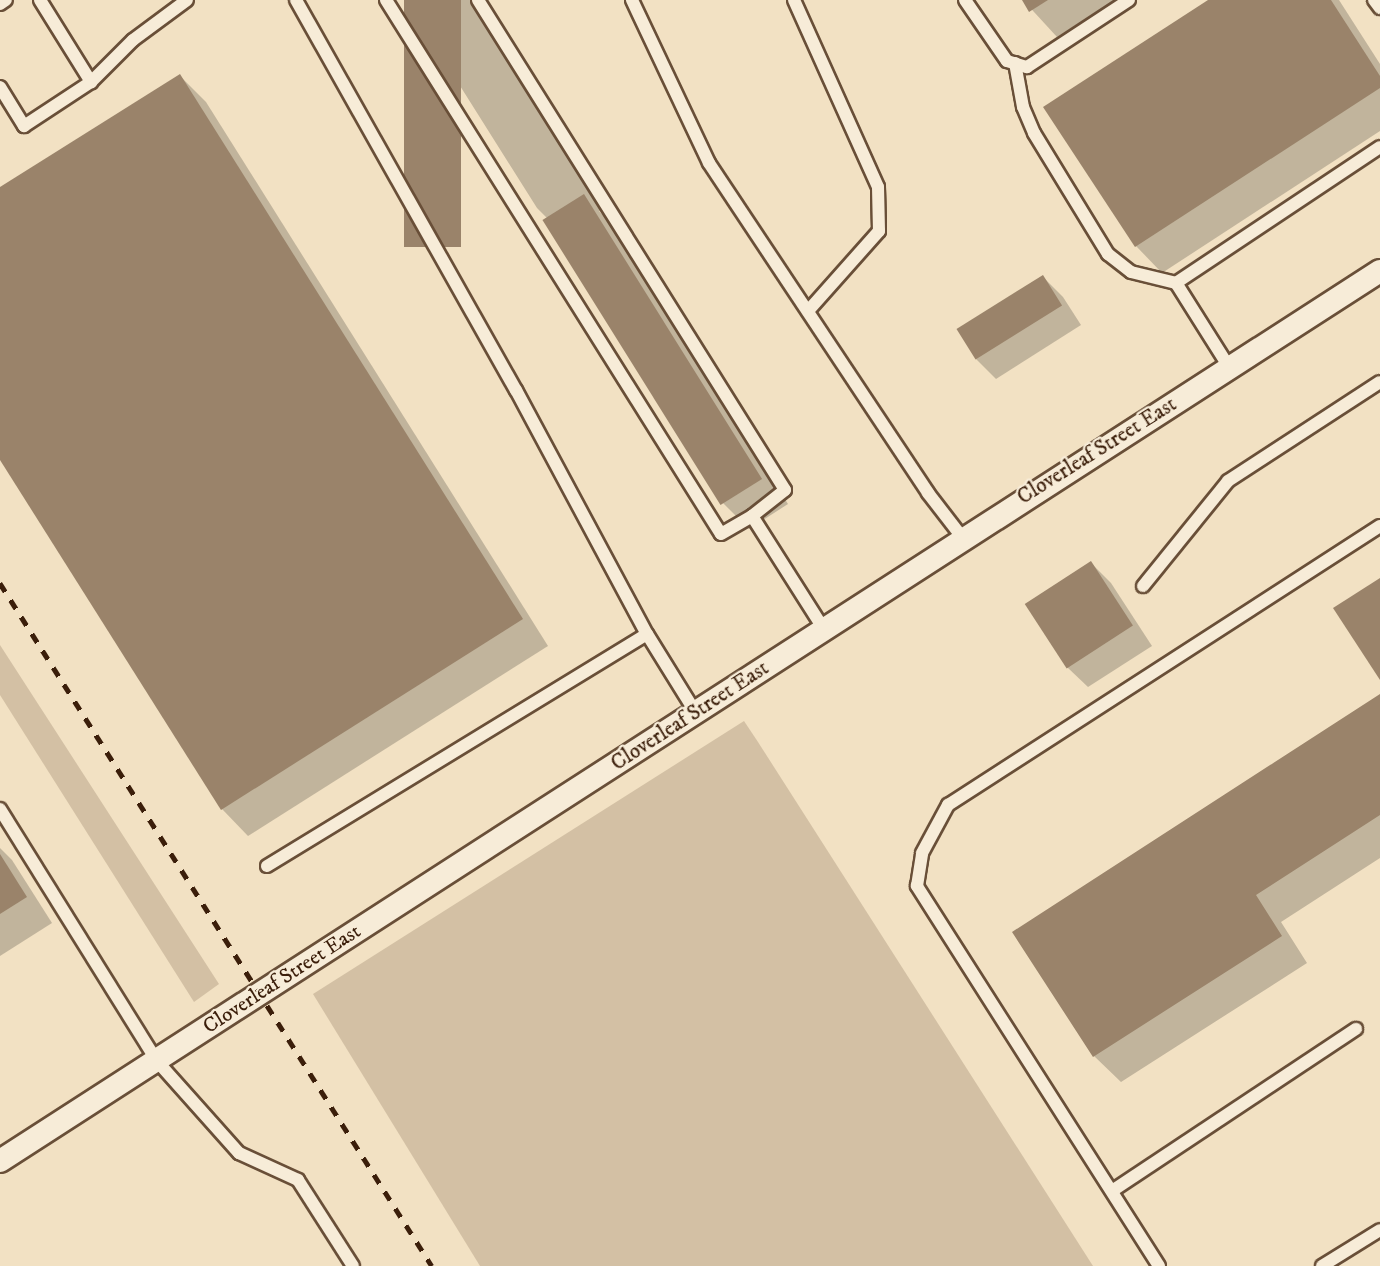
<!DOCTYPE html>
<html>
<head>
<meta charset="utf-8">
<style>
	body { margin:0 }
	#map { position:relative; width:1380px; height:1266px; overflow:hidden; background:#f2e1c3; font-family:"IM FELL DW Pica",serif }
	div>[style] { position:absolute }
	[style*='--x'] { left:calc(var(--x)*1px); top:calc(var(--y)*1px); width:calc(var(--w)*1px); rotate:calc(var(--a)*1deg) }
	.green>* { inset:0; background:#d3c0a4 }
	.shadow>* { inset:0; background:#0003 }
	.building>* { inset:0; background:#9a836a; transform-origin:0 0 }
	.roads { filter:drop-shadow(2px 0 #694f38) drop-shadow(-2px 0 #694f38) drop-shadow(0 2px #694f38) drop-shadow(0 -2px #694f38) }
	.lane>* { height:12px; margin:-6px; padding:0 6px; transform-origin:6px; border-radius:6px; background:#f7ecd8 }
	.street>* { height:22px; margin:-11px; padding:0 11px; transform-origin:11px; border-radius:11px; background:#f7ecd8 }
	.rail>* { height:4.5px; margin-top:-2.25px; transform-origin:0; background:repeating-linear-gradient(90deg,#3b1e0a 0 10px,transparent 0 20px) }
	span { translate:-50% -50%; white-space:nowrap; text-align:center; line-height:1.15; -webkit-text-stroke:4.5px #f7ecd8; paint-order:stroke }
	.street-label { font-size:21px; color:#3b1e0a }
</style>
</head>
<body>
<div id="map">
	<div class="green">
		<div style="clip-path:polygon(0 645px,219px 984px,194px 1002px,0 695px)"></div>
		<div style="clip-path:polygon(744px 721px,758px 742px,1093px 1266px,480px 1266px,313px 994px)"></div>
	</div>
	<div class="shadow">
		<div style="clip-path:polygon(406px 0,470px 0,602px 210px,599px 211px,610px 222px,788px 504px,749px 529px,723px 503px,548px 219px,537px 208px)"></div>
		<div style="clip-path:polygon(1023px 0,1115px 0,1057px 37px)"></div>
		<div style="clip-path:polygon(1211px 0,1339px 0,1380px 64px,1380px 131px,1162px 273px,1136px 246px)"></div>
		<div style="clip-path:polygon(180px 76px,206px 102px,548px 646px,248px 836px,222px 809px,0 458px,0 189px)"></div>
		<div style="clip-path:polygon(1043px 277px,1063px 297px,1081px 325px,996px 379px,976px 359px)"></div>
		<div style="clip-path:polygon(1091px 563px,1111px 583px,1152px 646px,1088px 687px,1068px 668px,1027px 604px)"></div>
		<div style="clip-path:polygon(1380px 696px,1380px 858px,1281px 922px,1307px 963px,1121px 1082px,1094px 1056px)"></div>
		<div style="clip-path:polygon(0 848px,12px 860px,52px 923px,0 956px)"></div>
	</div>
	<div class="building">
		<div style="left:404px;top:0;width:57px;height:247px"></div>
		<div style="clip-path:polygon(1022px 0,1048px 0,1029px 12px)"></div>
		<div style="clip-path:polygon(1208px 0,1331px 0,1380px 76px,1380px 88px,1135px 247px,1043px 107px)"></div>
		<div style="clip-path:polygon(180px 74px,523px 619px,221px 810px,0 460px,0 187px)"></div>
		<div style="left:584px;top:194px;width:336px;height:49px;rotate:58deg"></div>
		<div style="left:1043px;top:275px;width:36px;height:102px;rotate:58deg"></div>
		<div style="left:1091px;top:561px;width:77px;height:79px;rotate:57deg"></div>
		<div style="clip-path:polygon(1380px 578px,1380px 680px,1333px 608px)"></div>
		<div style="clip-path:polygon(1380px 694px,1380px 815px,1256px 895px,1282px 936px,1093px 1057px,1012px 932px)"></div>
		<div style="clip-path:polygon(0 854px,27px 897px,0 914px)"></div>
	</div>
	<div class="roads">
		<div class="lane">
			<div style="--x:40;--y:0;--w:97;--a:58.1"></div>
			<div style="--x:296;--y:0;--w:448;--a:60.6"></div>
			<div style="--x:516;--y:390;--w:277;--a:61.8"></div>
			<div style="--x:647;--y:634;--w:93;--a:58.2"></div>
			<div style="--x:386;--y:0;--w:630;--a:57.9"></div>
			<div style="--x:721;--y:534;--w:36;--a:-30"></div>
			<div style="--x:752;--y:516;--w:133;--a:57.6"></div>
			<div style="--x:478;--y:0;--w:578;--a:57.93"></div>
			<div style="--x:785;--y:490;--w:42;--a:141.8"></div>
			<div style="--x:632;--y:0;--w:180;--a:64.7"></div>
			<div style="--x:709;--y:163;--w:396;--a:56.4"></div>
			<div style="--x:928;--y:493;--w:56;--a:52.3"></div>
			<div style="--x:794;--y:0;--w:205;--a:65.8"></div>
			<div style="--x:878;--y:187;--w:44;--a:88.7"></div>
			<div style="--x:879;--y:231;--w:107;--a:131.6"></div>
			<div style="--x:965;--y:0;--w:74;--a:55.5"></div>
			<div style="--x:1007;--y:61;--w:21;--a:17"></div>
			<div style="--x:1027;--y:67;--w:122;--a:-33.3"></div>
			<div style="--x:1374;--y:0;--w:10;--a:53"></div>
			<div style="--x:0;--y:4;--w:7;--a:-34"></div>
			<div style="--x:1015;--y:63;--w:45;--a:79.7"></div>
			<div style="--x:1023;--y:107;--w:28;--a:67"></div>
			<div style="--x:1034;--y:133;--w:142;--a:58.6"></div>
			<div style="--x:1108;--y:254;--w:29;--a:38"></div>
			<div style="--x:1131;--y:272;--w:46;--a:13.7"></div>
			<div style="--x:0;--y:87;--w:46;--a:58.4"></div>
			<div style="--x:24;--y:126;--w:80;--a:-33.3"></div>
			<div style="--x:91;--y:82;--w:59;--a:-45"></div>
			<div style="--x:133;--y:40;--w:67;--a:-36.5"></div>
			<div style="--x:1229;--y:367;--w:99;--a:-122.2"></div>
			<div style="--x:1176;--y:283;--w:245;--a:-33.7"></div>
			<div style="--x:1143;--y:586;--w:135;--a:-51"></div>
			<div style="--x:1228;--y:481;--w:181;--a:-33.1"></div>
			<div style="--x:0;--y:809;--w:296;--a:58.1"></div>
			<div style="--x:156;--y:1060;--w:125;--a:48.3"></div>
			<div style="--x:239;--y:1153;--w:65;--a:24.6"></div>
			<div style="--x:298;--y:1180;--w:102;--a:57.4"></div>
			<div style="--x:267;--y:866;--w:445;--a:-31.4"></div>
			<div style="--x:1112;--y:1191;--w:293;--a:-33.6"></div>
			<div style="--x:1159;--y:1266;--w:451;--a:-122.5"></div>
			<div style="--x:917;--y:886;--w:33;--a:-81"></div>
			<div style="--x:922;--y:853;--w:55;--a:-61.6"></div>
			<div style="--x:948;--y:805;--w:514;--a:-32.86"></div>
			<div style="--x:1322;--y:1266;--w:68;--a:-31.8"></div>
		</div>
		<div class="street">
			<div style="--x:0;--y:1161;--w:1642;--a:-32.82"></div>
		</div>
	</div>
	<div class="rail">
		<div style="--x:0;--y:583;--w:808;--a:57.69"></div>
	</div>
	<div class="street-label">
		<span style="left:1097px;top:451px;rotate:-32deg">Cloverleaf Street East</span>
		<span style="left:690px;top:716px;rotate:-33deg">Cloverleaf Street East</span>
		<span style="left:282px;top:979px;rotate:-33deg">Cloverleaf Street East</span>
	</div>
</div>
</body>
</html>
